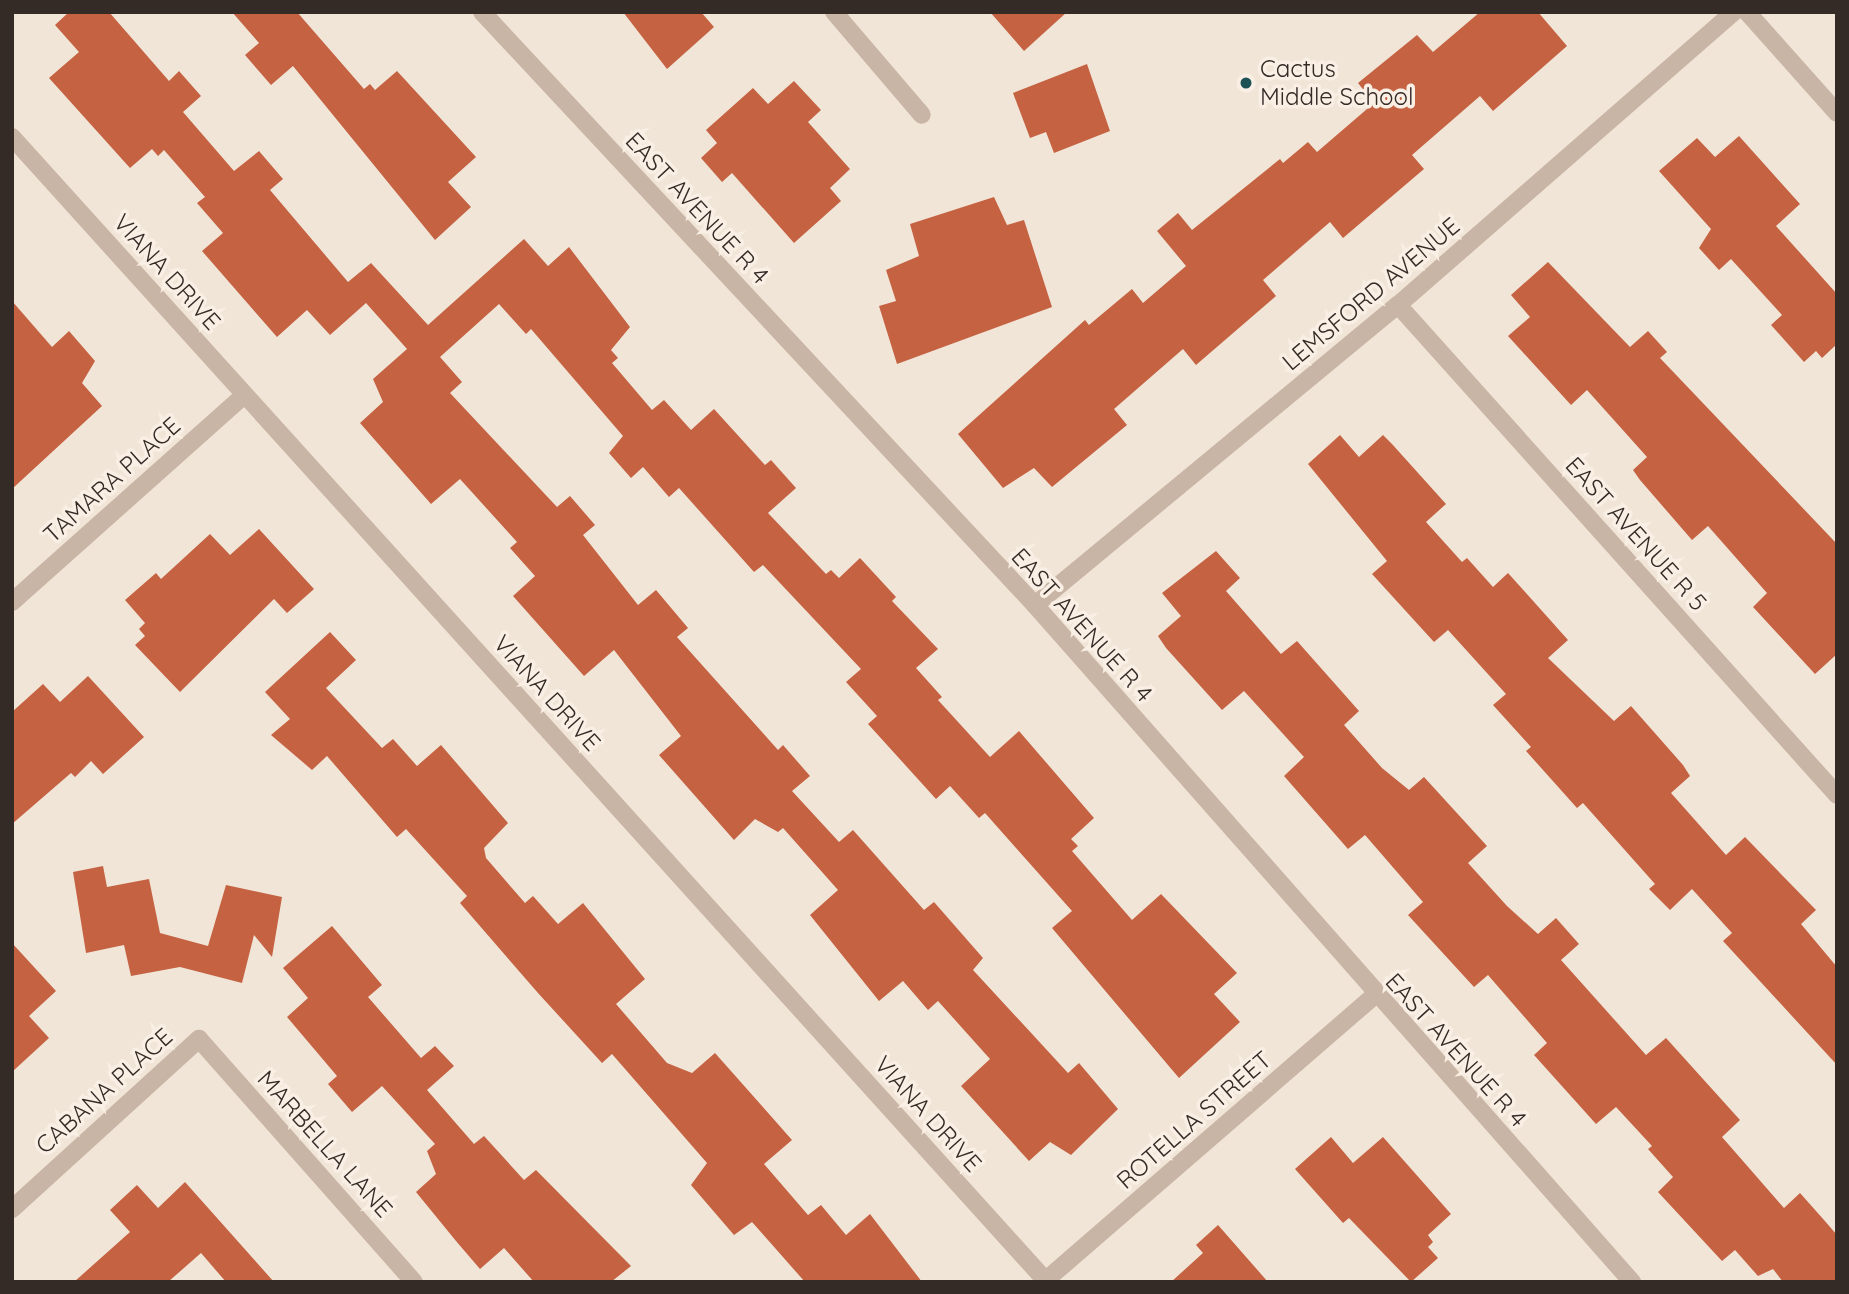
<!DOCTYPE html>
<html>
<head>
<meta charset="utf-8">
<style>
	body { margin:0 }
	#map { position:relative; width:1849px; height:1294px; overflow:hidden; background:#f1e5d8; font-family:Quicksand,sans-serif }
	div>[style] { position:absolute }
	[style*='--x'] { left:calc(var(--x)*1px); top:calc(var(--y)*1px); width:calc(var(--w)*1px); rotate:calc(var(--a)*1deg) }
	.building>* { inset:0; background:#c56242 }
	.minor>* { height:18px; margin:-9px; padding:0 9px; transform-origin:9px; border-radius:9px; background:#c9b5a5 }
	.dots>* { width:19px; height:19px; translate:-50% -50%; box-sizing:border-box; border:4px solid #f9efe4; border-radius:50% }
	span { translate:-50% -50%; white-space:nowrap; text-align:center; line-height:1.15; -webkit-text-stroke:7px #f9efe4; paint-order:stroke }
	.poi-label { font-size:24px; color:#342a26 }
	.left { translate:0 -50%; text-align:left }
	.street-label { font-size:24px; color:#342a26 }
	.frame { position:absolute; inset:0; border:14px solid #342a26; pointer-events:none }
</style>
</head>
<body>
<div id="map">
	<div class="building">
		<div style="clip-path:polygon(69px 12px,109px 12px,169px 81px,179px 71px,201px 96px,183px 112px,234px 171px,259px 151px,283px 179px,270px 190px,348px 282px,371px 263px,428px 325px,524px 239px,548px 266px,569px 247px,630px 327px,611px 350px,618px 358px,612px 363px,652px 410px,664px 400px,691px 430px,714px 409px,765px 465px,771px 460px,796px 488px,768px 513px,826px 574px,831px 570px,839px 578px,860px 558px,896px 597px,892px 601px,938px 649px,916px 668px,942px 697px,938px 700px,990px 757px,1019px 731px,1094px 818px,1071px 839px,1078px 846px,1072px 851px,1132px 920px,1161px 894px,1237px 973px,1214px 994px,1240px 1022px,1179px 1078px,1052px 928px,1072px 911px,985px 813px,979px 818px,950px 786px,936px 799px,868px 724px,877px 716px,846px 682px,861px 669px,763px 565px,754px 572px,679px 488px,669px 497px,643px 467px,631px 478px,609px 453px,623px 436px,531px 329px,526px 334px,499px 304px,440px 357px,462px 382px,450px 393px,557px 507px,570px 496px,595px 525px,583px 535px,638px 605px,656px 590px,688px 628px,677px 637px,778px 750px,783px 745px,810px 776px,792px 791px,839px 842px,853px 830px,924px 910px,934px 902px,983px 958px,973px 970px,1068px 1073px,1079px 1063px,1118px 1109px,1071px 1155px,1050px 1142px,1029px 1161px,961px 1086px,990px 1059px,938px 1001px,928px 1010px,903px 981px,879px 1001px,810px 915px,838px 890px,783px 828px,778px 832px,755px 819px,734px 840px,659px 755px,681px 736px,614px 650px,584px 676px,513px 596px,535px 576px,510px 548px,517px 542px,460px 479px,431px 504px,360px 423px,383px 402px,373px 379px,407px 349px,366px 303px,330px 335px,307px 310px,277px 337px,202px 251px,223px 233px,197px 203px,205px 197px,164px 150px,158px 156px,152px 149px,130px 168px,49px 78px,79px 52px,55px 25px)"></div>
		<div style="clip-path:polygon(232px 12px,297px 12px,364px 89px,370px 84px,375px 90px,397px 71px,476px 157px,448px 182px,471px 207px,435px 240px,293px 66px,271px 85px,245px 55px,259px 43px)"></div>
		<div style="clip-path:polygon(623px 12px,701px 12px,714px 27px,667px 69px)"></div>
		<div style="clip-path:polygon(990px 12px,1067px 12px,1024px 51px)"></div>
		<div style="clip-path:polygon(1480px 12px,1538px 12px,1567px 46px,1493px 111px,1480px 96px,1412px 155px,1424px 169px,1343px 238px,1330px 222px,1263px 280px,1276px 296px,1196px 365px,1183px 349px,1114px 409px,1127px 425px,1052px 487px,1034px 468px,1003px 488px,958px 434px,1085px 320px,1089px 325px,1132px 289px,1143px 303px,1186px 266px,1157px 231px,1178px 213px,1192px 230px,1280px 159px,1283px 163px,1308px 142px,1317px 152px,1374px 103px,1358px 83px,1417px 35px,1433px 52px)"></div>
		<div style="clip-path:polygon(1087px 64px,1110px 131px,1054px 153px,1046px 132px,1030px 138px,1013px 93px)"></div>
		<div style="clip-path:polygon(794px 81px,821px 110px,808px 122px,850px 169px,830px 188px,841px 201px,794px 243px,732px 173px,722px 182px,701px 158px,717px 143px,706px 130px,753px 88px,768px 104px)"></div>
		<div style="clip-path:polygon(1739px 136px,1800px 204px,1776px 226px,1837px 294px,1837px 344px,1822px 358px,1816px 351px,1804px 362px,1771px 325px,1782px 315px,1731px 259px,1719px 270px,1699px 248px,1711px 229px,1659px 171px,1697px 138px,1715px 157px)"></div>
		<div style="clip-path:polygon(994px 197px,1007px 225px,1024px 220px,1052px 307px,897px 364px,879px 306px,896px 301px,886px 270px,919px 256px,910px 224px)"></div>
		<div style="clip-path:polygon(1548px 262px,1630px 347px,1648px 331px,1667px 352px,1660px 358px,1837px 544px,1837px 654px,1815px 674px,1753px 607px,1767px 593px,1708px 526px,1692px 540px,1640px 480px,1633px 470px,1647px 457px,1587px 390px,1571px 405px,1508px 336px,1530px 317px,1511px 295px)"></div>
		<div style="clip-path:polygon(12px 301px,52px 347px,69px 331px,95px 361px,82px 383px,102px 406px,12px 489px)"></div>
		<div style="clip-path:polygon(1340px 435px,1359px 457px,1383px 435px,1392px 444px,1446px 504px,1426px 522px,1462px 562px,1467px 558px,1493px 587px,1508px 573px,1568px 640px,1548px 658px,1614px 721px,1631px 706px,1683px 765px,1690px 776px,1671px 793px,1726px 855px,1745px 837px,1816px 910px,1801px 924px,1837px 967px,1837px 1065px,1723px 941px,1732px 933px,1692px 889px,1670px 910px,1649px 889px,1655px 884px,1583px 803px,1577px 808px,1526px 751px,1531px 747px,1493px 705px,1506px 694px,1448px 630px,1434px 642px,1372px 574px,1387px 561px,1308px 464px)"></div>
		<div style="clip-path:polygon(259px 529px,314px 589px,287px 613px,274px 599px,180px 692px,135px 645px,145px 636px,139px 629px,145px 623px,125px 600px,156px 573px,161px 579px,210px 534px,230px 555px)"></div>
		<div style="clip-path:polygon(1216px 551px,1240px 578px,1226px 591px,1281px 654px,1297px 641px,1359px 711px,1344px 725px,1382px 768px,1409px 790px,1424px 777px,1487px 846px,1468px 863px,1507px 906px,1538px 934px,1556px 918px,1579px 944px,1561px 960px,1646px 1055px,1666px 1038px,1740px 1120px,1722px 1137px,1784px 1208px,1800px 1193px,1824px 1220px,1837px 1235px,1837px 1282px,1783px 1282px,1773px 1269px,1758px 1276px,1735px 1250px,1722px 1261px,1658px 1192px,1673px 1177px,1648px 1149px,1652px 1146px,1616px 1107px,1596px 1124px,1534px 1055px,1547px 1043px,1488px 975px,1474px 987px,1408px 915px,1423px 902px,1365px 835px,1348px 849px,1284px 776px,1304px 757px,1244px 691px,1222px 710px,1166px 648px,1158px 636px,1181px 616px,1162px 593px)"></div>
		<div style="clip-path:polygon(330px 632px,356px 660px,326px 688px,382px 748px,393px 739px,417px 766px,441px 745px,508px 823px,484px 848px,486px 858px,525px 903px,533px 896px,558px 924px,583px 903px,645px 979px,616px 1004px,667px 1063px,692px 1073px,715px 1053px,792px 1140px,764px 1164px,808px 1215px,821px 1205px,846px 1235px,870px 1214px,922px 1282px,805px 1282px,752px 1222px,734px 1235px,691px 1185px,707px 1163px,612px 1054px,602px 1063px,538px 993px,460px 903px,467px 896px,406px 829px,397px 837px,327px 756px,312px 770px,271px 735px,290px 719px,265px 692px)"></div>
		<div style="clip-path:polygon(88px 676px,144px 737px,103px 774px,91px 761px,75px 777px,71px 773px,12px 824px,12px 712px,43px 684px,60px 702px)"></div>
		<div style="clip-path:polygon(103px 866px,107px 887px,149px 879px,160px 933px,208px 946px,226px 885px,282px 897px,272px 957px,254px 935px,242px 983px,180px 967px,131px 976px,124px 945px,86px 953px,73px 872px)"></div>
		<div style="clip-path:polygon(332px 926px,382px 985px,368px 997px,421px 1058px,435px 1046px,454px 1066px,427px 1090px,474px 1144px,484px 1136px,524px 1180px,536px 1170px,631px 1266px,611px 1282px,534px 1282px,504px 1248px,480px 1269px,456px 1241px,416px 1192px,436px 1174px,427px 1151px,435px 1144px,382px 1086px,352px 1112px,328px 1084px,337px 1076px,287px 1017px,308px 998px,283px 968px)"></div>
		<div style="clip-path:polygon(12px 943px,56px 991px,29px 1016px,49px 1038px,12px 1072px)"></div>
		<div style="clip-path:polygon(1331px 1137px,1353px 1163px,1383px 1137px,1451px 1214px,1428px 1235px,1433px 1242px,1428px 1247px,1438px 1258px,1411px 1282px,1349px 1218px,1343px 1223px,1295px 1169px)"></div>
		<div style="clip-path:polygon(185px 1182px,274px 1282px,226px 1282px,201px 1253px,168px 1282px,74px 1282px,130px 1232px,110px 1210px,137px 1185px,158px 1208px)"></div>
		<div style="clip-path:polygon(1218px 1225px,1268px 1282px,1171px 1282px,1203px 1253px,1196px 1245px)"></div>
	</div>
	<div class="minor">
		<div style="--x:482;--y:12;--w:811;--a:47"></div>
		<div style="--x:1035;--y:605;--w:903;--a:48.59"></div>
		<div style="--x:834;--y:12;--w:135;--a:49.5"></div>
		<div style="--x:1747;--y:12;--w:135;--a:48.3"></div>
		<div style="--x:12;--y:137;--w:1543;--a:47.89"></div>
		<div style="--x:1398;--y:305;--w:658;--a:48.14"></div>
		<div style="--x:12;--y:602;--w:311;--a:-41.7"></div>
		<div style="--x:1035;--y:605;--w:471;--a:-39.6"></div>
		<div style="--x:1398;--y:305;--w:446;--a:-41.1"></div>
		<div style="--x:12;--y:1209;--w:253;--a:-42.3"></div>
		<div style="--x:199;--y:1039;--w:324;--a:48.5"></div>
		<div style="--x:1046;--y:1280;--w:434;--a:-40.9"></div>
	</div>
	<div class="dots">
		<div style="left:1246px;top:83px;background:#1c5155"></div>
	</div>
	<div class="poi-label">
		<span class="left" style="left:1260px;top:83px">Cactus<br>Middle School</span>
	</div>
	<div class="street-label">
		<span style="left:697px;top:208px;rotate:47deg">EAST AVENUE R 4</span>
		<span style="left:167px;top:272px;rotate:48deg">VIANA DRIVE</span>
		<span style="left:1371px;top:294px;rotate:-40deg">LEMSFORD AVENUE</span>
		<span style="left:112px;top:480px;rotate:-42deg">TAMARA PLACE</span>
		<span style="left:1636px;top:534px;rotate:48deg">EAST AVENUE R 5</span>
		<span style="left:1082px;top:625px;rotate:48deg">EAST AVENUE R 4</span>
		<span style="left:547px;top:693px;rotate:48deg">VIANA DRIVE</span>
		<span style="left:1456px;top:1050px;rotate:48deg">EAST AVENUE R 4</span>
		<span style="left:104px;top:1091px;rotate:-42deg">CABANA PLACE</span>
		<span style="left:928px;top:1114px;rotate:48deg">VIANA DRIVE</span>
		<span style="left:1194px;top:1120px;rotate:-41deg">ROTELLA STREET</span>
		<span style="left:325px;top:1144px;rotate:48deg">MARBELLA LANE</span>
	</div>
	<div class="frame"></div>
</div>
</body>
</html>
